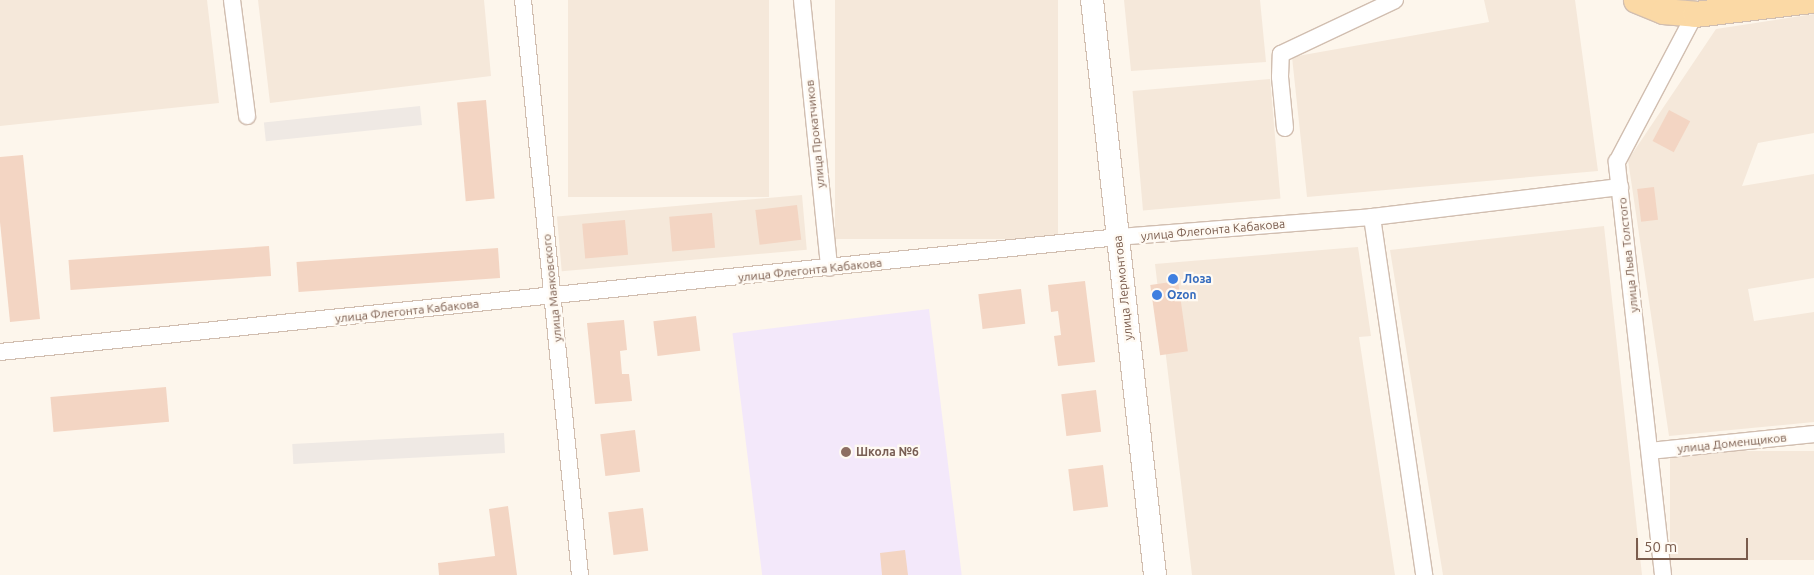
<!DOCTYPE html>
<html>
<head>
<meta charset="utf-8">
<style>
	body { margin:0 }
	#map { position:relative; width:1814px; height:575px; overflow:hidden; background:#fdf6ec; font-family:Ubuntu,sans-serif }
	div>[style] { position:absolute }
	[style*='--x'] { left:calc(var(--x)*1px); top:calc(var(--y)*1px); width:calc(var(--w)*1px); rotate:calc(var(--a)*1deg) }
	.residential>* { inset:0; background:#f5e8da; transform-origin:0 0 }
	.industrial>* { inset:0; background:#efe9e4; transform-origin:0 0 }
	.education>* { inset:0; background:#f3e8fa; transform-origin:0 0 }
	.building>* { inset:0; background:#f3d5c3; transform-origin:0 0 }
	.roads { filter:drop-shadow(1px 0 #d1beb0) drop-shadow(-1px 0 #d1beb0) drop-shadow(0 1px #d1beb0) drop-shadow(0 -1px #d1beb0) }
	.street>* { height:16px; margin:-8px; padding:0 8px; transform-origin:8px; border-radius:8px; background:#fff }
	.secondary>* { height:22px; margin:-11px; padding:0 11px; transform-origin:11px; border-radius:11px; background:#fff }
	.primary>* { height:25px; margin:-12.5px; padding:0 12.5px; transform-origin:12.5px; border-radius:12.5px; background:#fbd9a5 }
	.dots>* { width:14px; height:14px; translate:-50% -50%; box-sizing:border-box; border:2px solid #fffaf3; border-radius:50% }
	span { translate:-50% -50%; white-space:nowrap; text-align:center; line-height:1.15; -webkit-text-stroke:4.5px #fffaf3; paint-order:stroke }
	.street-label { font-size:12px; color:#7a5c4d }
	.shop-label { font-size:12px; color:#366cbe; font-weight:700 }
	.left { translate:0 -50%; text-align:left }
	.education-label { font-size:12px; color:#785e54; font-weight:700 }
	.scale { position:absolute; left:1636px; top:538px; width:112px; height:22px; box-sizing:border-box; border:2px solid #7a5c4d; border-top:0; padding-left:6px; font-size:15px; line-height:18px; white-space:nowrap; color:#7a5c4d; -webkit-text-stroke:4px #fffaf3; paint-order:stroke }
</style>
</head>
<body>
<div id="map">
	<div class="residential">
		<div style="clip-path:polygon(0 0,207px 0,219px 103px,0 126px)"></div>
		<div style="clip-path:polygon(258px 0,484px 0,491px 76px,270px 103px)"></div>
		<div style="left:568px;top:0;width:201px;height:197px"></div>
		<div style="left:835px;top:0;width:223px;height:239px"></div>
		<div style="clip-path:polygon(1124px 0,1260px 0,1266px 62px,1131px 71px)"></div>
		<div style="clip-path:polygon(1484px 0,1575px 0,1598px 171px,1307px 197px,1292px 57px,1489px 22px)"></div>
		<div style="clip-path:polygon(1814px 14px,1814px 133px,1758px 143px,1742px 186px,1814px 174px,1814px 278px,1748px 289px,1754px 321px,1814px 312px,1814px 422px,1669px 436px,1628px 160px,1716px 29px)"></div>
		<div style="left:1270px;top:79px;width:120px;height:138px;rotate:85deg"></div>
		<div style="left:802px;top:195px;width:55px;height:246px;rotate:85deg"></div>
		<div style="clip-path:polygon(1604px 226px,1642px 575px,1443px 575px,1390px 250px)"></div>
		<div style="clip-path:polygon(1358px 247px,1371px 336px,1359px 337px,1395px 575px,1192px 575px,1155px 264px)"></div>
		<div style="left:1814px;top:451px;width:109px;height:144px;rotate:90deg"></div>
	</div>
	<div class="industrial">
		<div style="left:420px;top:106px;width:19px;height:157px;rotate:84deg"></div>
		<div style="left:504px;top:433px;width:20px;height:212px;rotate:87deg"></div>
	</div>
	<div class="education">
		<div style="left:929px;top:309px;width:268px;height:198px;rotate:83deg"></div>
	</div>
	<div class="building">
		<div style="left:486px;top:100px;width:99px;height:29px;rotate:85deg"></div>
		<div style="left:1669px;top:110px;width:24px;height:35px;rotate:28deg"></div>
		<div style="clip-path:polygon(23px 155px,40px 319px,10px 322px,0 222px,0 157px)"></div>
		<div style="left:1654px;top:187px;width:33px;height:17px;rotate:83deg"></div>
		<div style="left:797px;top:205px;width:35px;height:42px;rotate:83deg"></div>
		<div style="left:712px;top:213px;width:35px;height:43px;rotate:85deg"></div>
		<div style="left:625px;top:220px;width:35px;height:43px;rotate:85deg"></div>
		<div style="left:269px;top:246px;width:30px;height:201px;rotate:86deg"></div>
		<div style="left:498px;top:248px;width:30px;height:202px;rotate:86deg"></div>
		<div style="clip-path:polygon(1085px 281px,1095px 362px,1058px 366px,1054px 336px,1061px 335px,1058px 311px,1051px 312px,1048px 285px)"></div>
		<div style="left:1178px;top:281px;width:71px;height:28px;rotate:82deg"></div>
		<div style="left:1021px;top:289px;width:35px;height:43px;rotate:83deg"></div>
		<div style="left:696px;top:316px;width:35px;height:43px;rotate:83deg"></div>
		<div style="clip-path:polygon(624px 320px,627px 350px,620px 351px,622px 374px,629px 374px,632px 401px,595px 404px,587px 323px)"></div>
		<div style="left:166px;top:387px;width:35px;height:116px;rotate:85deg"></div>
		<div style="left:1096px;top:390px;width:42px;height:35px;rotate:83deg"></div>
		<div style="left:635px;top:430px;width:42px;height:35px;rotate:83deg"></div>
		<div style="left:1103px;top:465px;width:42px;height:35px;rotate:83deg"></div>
		<div style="clip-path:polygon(508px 506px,517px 575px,439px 575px,438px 563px,495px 556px,489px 509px)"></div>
		<div style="left:643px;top:508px;width:43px;height:35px;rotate:83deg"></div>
		<div style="clip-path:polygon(905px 550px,908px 575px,882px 575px,880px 553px)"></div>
	</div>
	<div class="roads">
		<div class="street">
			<div style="--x:232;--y:0;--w:117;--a:82.6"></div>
			<div style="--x:523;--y:0;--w:578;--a:84.34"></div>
			<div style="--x:802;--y:0;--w:269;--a:84.2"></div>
			<div style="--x:1285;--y:128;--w:51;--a:-95.6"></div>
			<div style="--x:1280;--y:77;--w:23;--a:-88"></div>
			<div style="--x:1281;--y:54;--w:126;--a:-25.3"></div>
			<div style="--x:1372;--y:217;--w:362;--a:81.7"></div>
			<div style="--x:0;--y:352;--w:1124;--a:-5.87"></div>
			<div style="--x:1118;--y:237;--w:255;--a:-4.5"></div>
			<div style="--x:1372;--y:217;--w:250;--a:-6.9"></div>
			<div style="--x:1650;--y:451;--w:165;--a:-5.9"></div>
			<div style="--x:1663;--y:575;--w:416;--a:-96.4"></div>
			<div style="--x:1617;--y:162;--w:167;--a:-62.2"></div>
		</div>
		<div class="secondary">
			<div style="--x:1092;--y:0;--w:578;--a:83.75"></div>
		</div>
		<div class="primary">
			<div style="--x:1636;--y:0;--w:29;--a:22"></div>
			<div style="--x:1663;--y:11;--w:32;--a:5"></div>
			<div style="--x:1695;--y:14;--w:116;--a:-6.9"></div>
		</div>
	</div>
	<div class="dots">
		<div style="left:1173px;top:279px;background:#3f7fe0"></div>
		<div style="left:1157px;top:295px;background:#3f7fe0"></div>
		<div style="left:846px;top:452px;background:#8d6e63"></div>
	</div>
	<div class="street-label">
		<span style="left:815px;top:134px;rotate:-96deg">улица Прокатчиков</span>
		<span style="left:1213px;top:230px;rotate:-5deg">улица Флегонта Кабакова</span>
		<span style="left:1628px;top:255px;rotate:-96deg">улица Льва Толстого</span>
		<span style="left:810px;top:270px;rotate:-6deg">улица Флегонта Кабакова</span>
		<span style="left:552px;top:288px;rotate:-96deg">улица Маяковского</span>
		<span style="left:1123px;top:288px;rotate:-96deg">улица Лермонтова</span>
		<span style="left:407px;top:311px;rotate:-6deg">улица Флегонта Кабакова</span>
		<span style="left:1732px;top:443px;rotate:-6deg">улица Доменщиков</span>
	</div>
	<div class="shop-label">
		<span class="left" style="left:1183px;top:279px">Лоза</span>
		<span class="left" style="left:1167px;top:295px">Ozon</span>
	</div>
	<div class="education-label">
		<span class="left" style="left:856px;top:452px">Школа №6</span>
	</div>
	<div class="scale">50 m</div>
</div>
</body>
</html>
